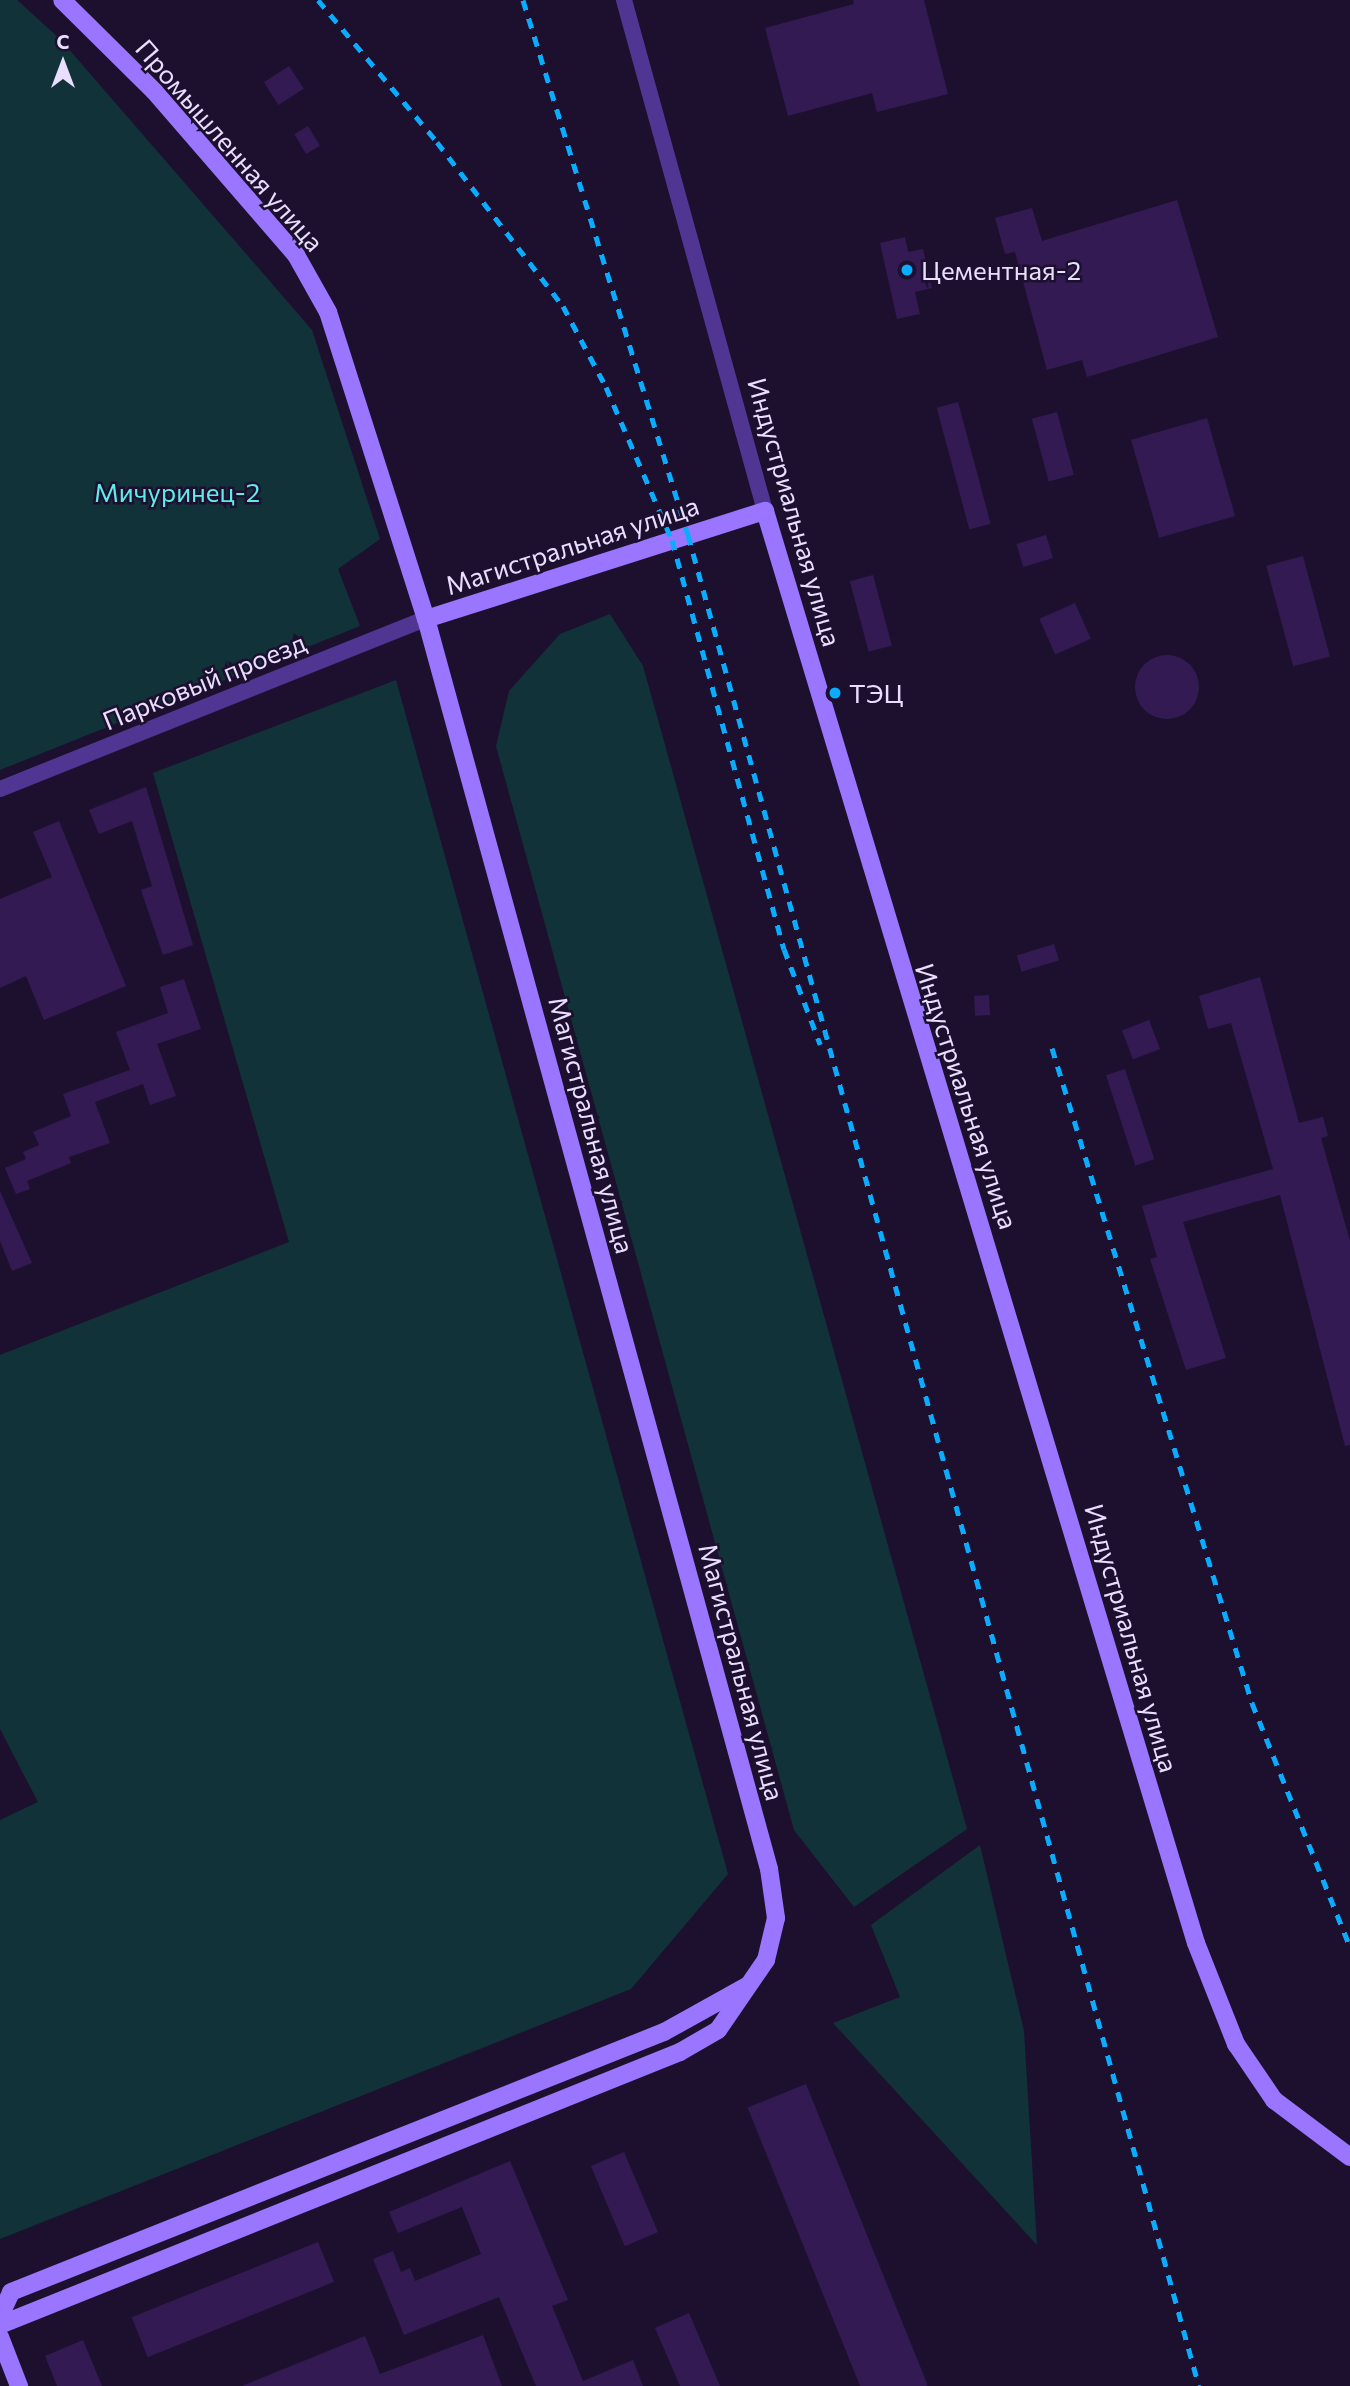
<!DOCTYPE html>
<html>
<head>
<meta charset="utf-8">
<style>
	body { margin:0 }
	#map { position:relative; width:1350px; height:2386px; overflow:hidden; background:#1d102f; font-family:Commissioner,sans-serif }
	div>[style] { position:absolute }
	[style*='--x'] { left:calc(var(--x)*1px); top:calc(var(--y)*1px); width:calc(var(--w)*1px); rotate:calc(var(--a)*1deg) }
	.green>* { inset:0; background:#12323a }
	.building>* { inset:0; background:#331a52; transform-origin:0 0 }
	.round { border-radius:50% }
	.street>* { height:16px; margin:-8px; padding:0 8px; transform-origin:8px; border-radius:8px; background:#503692 }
	.secondary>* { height:18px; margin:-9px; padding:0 9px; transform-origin:9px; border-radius:9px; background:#9a75ff }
	.rail>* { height:5px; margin-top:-2.5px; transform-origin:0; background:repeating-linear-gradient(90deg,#0aacff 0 10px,transparent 0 19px) }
	.dots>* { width:19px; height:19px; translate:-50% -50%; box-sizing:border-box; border:4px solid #1d102f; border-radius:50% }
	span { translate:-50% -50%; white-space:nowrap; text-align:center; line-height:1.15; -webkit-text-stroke:5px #1d102f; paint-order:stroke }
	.street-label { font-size:26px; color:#eadeff }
	.poi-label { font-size:26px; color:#eadeff }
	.left { translate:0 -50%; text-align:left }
	.park-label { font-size:26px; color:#5decea }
	.north { position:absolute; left:28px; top:28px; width:70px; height:70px; -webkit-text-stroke:5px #1d102f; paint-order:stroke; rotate:0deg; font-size:19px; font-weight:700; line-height:28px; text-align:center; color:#eadeff }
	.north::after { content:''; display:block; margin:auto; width:24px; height:32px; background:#eadeff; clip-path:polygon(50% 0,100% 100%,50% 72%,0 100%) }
</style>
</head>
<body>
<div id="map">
	<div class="green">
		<div style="clip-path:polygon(0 0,17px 0,60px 39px,312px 330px,380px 539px,338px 569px,360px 626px,0 770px)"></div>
		<div style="clip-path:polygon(610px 614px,643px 666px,967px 1829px,854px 1907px,794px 1830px,496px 746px,509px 691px,560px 634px)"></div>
		<div style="clip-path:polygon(396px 680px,728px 1874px,631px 1989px,0 2239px,0 1820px,38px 1802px,0 1729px,0 1355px,289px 1242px,153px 773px)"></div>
		<div style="clip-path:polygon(980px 1845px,1024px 2031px,1037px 2245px,833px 2023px,900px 1997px,871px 1925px)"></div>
	</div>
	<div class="building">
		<div style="clip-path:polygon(853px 0,924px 0,948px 94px,877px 112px,872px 93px,788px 116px,765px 28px,854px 4px)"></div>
		<div style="left:289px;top:66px;width:27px;height:30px;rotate:57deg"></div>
		<div style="left:308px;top:126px;width:23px;height:16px;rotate:59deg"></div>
		<div style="clip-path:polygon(1177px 200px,1218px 337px,1087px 377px,1082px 360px,1047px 370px,1015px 252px,1005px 254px,995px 218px,1032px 208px,1042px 241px)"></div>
		<div style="clip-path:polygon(905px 237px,908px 252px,923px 249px,932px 288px,915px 292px,920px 314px,897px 319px,880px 243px)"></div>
		<div style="left:958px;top:402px;width:126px;height:22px;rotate:75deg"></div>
		<div style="left:1057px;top:412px;width:65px;height:26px;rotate:75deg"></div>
		<div style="left:1207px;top:418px;width:102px;height:79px;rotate:74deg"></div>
		<div style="left:1046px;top:535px;width:24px;height:31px;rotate:73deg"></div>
		<div style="left:1303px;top:556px;width:104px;height:38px;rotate:75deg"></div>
		<div style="left:873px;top:575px;width:73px;height:24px;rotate:75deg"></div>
		<div style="left:1075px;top:603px;width:39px;height:39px;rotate:66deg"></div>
		<div class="round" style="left:1135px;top:655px;width:64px;height:64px"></div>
		<div style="clip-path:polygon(146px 787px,193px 945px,163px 955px,141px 890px,152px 886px,132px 821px,99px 834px,89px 810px)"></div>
		<div style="clip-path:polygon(59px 821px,126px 986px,44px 1020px,26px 976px,0 988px,0 899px,52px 877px,33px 832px)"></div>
		<div style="left:1054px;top:944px;width:17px;height:39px;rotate:73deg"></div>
		<div style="clip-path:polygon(1260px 977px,1299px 1123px,1323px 1117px,1328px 1136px,1321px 1138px,1350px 1241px,1350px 1445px,1345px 1446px,1280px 1195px,1183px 1222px,1226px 1358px,1186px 1370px,1150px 1259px,1157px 1257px,1142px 1206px,1273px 1169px,1231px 1023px,1208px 1029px,1199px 996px)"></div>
		<div style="clip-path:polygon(184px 979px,201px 1029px,157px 1044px,176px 1096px,150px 1105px,143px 1084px,95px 1102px,110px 1143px,69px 1157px,71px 1163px,27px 1181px,30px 1189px,16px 1194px,5px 1168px,26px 1159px,23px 1152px,39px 1145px,33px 1132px,71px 1116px,63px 1094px,130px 1070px,116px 1032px,168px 1013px,160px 987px)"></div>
		<div style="left:989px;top:995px;width:20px;height:15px;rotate:87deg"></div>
		<div style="left:1149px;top:1020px;width:31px;height:29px;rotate:69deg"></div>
		<div style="left:1125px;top:1069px;width:95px;height:20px;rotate:72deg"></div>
		<div style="clip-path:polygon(0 1191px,32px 1263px,12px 1271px,0 1241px)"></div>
		<div style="left:806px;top:2084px;width:325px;height:63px;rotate:68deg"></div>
		<div style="left:624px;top:2152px;width:87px;height:36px;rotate:67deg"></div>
		<div style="clip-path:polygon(510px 2161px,568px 2300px,552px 2306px,583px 2381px,633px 2360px,643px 2386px,536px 2386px,499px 2297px,404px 2335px,373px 2259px,393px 2251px,401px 2272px,410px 2268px,415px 2281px,481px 2254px,462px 2207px,398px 2233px,389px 2212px)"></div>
		<div style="left:318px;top:2242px;width:43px;height:201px;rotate:68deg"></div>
		<div style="clip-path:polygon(689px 2313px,720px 2386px,680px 2386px,655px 2328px)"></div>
		<div style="clip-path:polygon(483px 2335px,502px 2386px,242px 2386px,365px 2336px,380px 2374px)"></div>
		<div style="clip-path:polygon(83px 2340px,102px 2386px,57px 2386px,45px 2356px)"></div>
	</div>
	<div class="street">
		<div style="--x:624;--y:0;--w:530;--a:74.57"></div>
		<div style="--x:0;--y:789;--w:459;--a:-21.8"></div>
	</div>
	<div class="secondary">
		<div style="--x:426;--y:619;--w:356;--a:-17.7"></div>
		<div style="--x:765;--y:511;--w:1495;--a:73.25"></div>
		<div style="--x:1196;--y:1943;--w:109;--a:68.4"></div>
		<div style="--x:1236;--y:2044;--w:68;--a:55.8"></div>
		<div style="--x:1274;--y:2100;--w:95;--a:36.9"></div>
		<div style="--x:0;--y:2316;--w:26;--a:-65"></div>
		<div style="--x:11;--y:2292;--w:703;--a:-21.71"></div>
		<div style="--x:664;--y:2032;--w:93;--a:-29.1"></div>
		<div style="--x:0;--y:2325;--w:733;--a:-21.87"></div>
		<div style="--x:680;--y:2052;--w:44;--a:-30.1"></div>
		<div style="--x:718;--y:2030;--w:85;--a:-55.6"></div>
		<div style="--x:766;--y:1960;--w:43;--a:-76.6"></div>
		<div style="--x:776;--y:1918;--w:49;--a:-98.1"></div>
		<div style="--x:769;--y:1869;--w:1296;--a:-105.34"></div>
		<div style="--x:426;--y:619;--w:322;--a:-107.7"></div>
		<div style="--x:328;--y:312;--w:65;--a:-119.3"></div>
		<div style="--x:296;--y:255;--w:217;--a:-130.9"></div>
		<div style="--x:154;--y:91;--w:129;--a:-135.3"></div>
		<div style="--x:0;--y:2337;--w:53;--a:68.8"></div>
	</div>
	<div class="rail">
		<div style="--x:318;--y:0;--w:185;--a:50"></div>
		<div style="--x:437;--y:142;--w:207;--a:52.5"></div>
		<div style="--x:563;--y:306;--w:92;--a:62"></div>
		<div style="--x:606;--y:387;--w:167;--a:66.7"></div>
		<div style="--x:672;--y:540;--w:424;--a:74.7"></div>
		<div style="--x:784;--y:949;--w:102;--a:69.2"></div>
		<div style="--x:523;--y:0;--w:560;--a:72.86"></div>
		<div style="--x:688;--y:535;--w:1920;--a:74.57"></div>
		<div style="--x:1052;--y:1048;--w:685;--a:73.02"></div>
		<div style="--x:1252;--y:1703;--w:263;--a:68.1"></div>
	</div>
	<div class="dots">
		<div style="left:907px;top:270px;background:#0aacff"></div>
		<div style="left:835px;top:693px;background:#0aacff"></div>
	</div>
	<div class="street-label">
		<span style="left:230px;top:145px;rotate:49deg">Промышленная улица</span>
		<span style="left:795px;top:512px;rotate:74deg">Индустриальная улица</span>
		<span style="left:572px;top:545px;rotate:-18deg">Магистральная улица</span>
		<span style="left:204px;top:681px;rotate:-22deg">Парковый проезд</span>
		<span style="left:967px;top:1096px;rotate:72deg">Индустриальная улица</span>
		<span style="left:592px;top:1125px;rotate:75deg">Магистральная улица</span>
		<span style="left:1132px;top:1638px;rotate:74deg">Индустриальная улица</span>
		<span style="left:742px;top:1672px;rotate:75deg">Магистральная улица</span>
	</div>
	<div class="poi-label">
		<span class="left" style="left:921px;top:270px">Цементная-2</span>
		<span class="left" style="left:849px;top:693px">ТЭЦ</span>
	</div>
	<div class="park-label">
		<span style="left:177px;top:492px">Мичуринец-2</span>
	</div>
	<div class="north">С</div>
</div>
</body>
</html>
